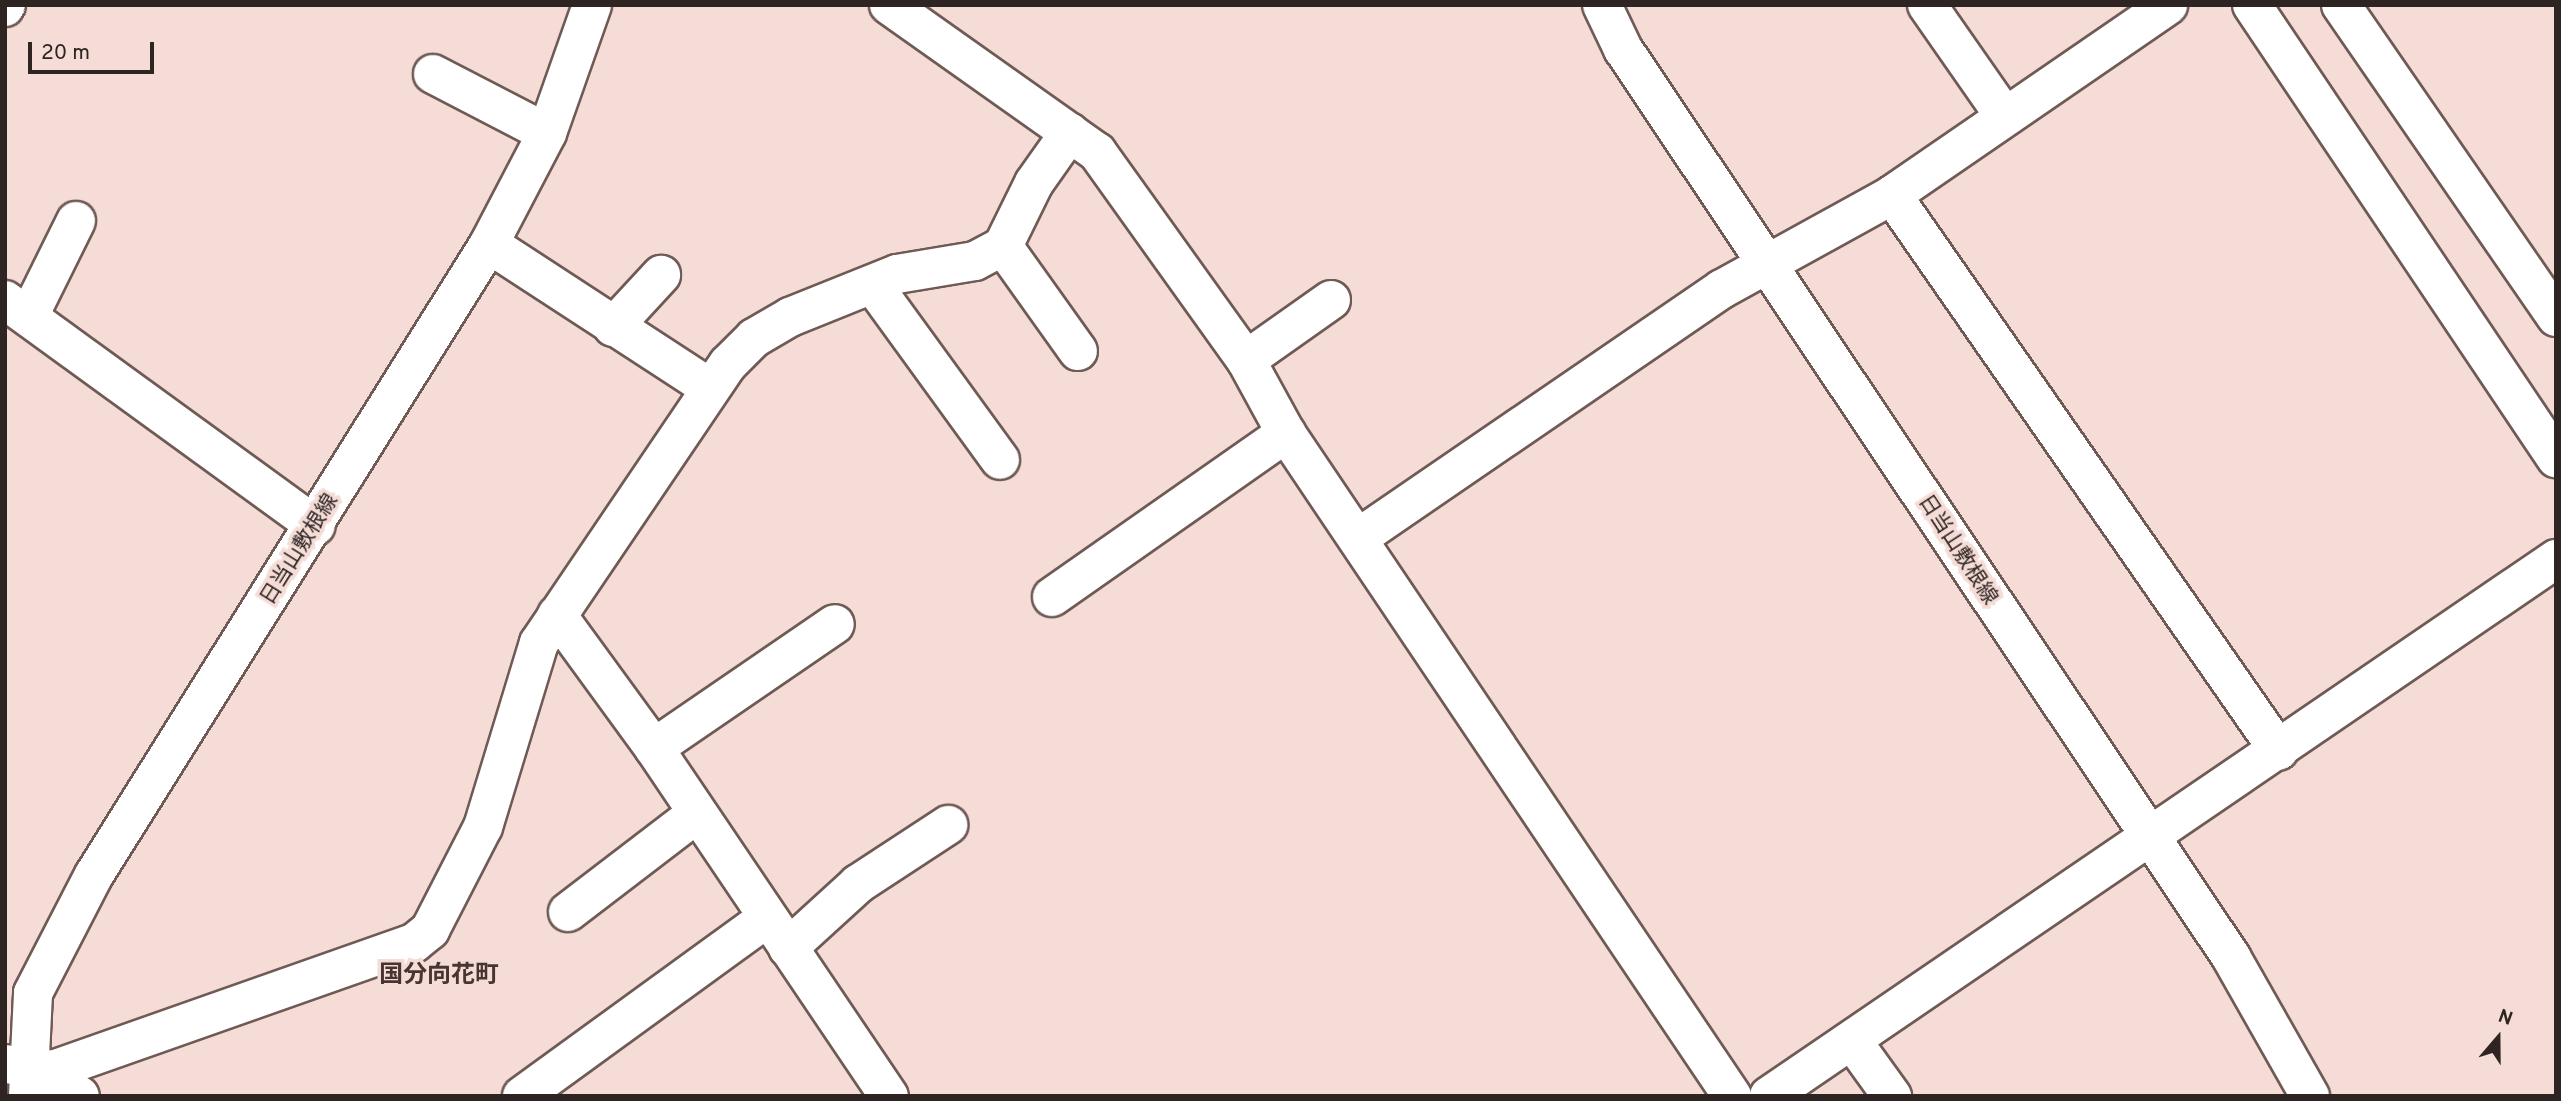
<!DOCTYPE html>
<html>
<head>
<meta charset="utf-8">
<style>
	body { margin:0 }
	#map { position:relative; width:2561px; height:1101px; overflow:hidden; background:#f5dcd7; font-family:Overpass,"Noto Sans JP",sans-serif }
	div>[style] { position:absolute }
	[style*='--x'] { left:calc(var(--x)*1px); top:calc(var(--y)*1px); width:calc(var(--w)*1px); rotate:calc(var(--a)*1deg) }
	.roads { filter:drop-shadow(2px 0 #6f5a55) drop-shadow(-2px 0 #6f5a55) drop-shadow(0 2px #6f5a55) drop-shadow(0 -2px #6f5a55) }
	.minor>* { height:38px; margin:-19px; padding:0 19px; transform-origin:19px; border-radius:19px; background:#fff }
	.major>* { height:38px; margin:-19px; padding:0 19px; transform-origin:19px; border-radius:19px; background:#fff }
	span { translate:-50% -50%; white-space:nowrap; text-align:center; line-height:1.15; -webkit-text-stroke:7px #f5dcd7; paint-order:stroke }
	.street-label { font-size:21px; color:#2e2523 }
	.quarter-label { font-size:24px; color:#483431; font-weight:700 }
	.frame { position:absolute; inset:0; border:7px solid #2e2523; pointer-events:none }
	.north { position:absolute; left:2463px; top:1003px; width:70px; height:70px; -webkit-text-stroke:5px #f5dcd7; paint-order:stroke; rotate:20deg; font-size:19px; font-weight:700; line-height:28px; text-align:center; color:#2e2523 }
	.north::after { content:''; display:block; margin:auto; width:24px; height:32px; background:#2e2523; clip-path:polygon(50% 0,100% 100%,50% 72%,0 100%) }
	.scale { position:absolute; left:28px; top:42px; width:126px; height:32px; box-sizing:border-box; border:4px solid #2e2523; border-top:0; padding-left:9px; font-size:21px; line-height:24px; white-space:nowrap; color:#2e2523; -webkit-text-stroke:5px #f5dcd7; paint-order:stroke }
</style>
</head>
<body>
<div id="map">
	<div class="roads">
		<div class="minor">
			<div style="--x:889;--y:5;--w:255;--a:35.3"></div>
			<div style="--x:1097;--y:152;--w:256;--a:54.4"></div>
			<div style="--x:1246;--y:360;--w:83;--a:61.3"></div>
			<div style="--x:1286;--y:433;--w:799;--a:56.07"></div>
			<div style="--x:1927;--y:5;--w:136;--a:55.1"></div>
			<div style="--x:2252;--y:5;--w:546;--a:56.14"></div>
			<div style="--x:2341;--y:5;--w:379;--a:55.4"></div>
			<div style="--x:5;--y:7;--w:2;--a:-63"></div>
			<div style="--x:433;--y:74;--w:128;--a:27.4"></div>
			<div style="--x:1892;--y:195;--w:677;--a:55.16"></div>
			<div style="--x:489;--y:244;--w:264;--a:33.1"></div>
			<div style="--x:1003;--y:246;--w:129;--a:54.5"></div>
			<div style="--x:873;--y:285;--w:216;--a:54"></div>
			<div style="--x:5;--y:300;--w:384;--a:36"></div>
			<div style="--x:29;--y:316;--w:106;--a:-63.7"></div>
			<div style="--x:613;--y:327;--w:71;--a:-47.3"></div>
			<div style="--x:1246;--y:360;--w:104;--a:-35.2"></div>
			<div style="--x:1361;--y:536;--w:437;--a:-34.4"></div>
			<div style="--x:1722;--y:289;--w:194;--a:-28.9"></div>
			<div style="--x:1892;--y:195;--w:335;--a:-34.5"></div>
			<div style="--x:1052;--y:597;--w:286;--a:-35"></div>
			<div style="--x:557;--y:615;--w:165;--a:53.9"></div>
			<div style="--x:654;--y:748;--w:420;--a:56"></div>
			<div style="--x:654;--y:748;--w:219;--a:-34.4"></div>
			<div style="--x:568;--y:912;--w:161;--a:-37.4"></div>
			<div style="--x:788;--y:948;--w:95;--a:-42.4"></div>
			<div style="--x:858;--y:884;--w:108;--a:-33.2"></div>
			<div style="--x:1853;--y:1042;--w:67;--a:54.2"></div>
			<div style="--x:5;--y:1064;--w:48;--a:7.1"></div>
			<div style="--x:53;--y:1070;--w:383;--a:-19.4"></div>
			<div style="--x:414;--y:943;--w:21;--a:-39"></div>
			<div style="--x:430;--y:930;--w:116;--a:-62.8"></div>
			<div style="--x:483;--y:827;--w:192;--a:-73.1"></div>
			<div style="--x:539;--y:643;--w:337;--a:-55.9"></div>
			<div style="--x:728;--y:364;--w:37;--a:-45"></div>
			<div style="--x:754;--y:338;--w:42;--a:-30.3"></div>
			<div style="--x:790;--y:317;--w:115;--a:-21.9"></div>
			<div style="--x:897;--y:274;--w:79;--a:-9.5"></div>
			<div style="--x:975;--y:261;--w:32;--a:-28"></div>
			<div style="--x:1003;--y:246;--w:70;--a:-63.8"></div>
			<div style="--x:1034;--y:183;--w:62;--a:-54.8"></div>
			<div style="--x:29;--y:1064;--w:60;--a:32.1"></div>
			<div style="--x:522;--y:1096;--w:301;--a:-36"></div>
			<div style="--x:1769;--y:1096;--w:953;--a:-34.31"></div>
		</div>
		<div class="major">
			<div style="--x:1602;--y:5;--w:49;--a:64.5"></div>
			<div style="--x:1623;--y:49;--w:1093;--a:56.19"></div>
			<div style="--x:2231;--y:957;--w:160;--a:60.4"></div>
			<div style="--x:28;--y:1096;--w:103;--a:-87.2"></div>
			<div style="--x:33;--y:993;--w:133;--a:-62.7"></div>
			<div style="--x:94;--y:875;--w:744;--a:-57.95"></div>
			<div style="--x:489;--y:244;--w:125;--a:-62.4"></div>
			<div style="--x:547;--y:133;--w:136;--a:-70.6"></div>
		</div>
	</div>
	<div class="street-label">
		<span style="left:300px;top:550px;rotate:-58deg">日当山敷根線</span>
		<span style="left:1957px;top:550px;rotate:57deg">日当山敷根線</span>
	</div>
	<div class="quarter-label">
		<span style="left:439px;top:977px">国分向花町</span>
	</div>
	<div class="frame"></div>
	<div class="north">N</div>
	<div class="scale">20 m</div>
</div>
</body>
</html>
